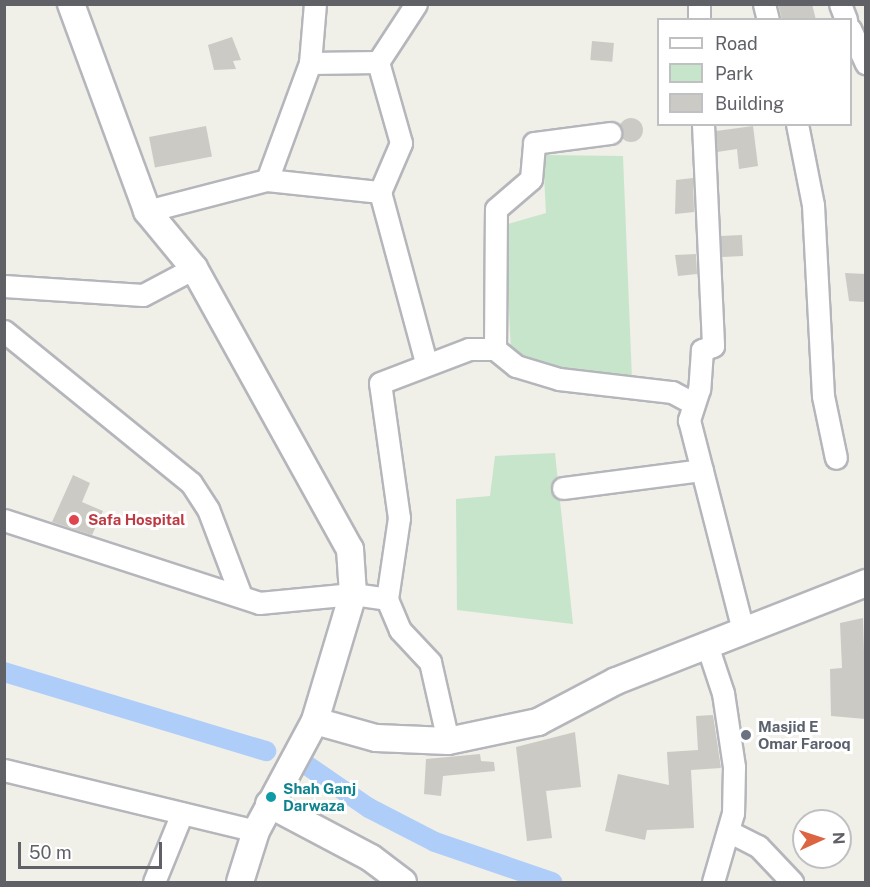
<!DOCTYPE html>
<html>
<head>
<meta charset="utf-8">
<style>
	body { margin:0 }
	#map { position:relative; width:870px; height:887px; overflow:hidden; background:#f0efe8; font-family:"Public Sans",sans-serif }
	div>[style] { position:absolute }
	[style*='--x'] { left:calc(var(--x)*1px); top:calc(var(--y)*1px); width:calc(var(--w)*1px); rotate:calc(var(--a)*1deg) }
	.green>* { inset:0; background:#c7e5cb }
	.canal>* { height:20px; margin:-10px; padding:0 10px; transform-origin:10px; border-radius:10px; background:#afcdf9 }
	.building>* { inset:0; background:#cbcac4; transform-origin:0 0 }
	.round { border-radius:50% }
	.roads { filter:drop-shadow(2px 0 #b5b6bb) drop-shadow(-2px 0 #b5b6bb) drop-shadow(0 2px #b5b6bb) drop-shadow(0 -2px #b5b6bb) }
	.minor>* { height:21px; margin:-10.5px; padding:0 10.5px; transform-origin:10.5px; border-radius:10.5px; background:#fff }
	.tertiary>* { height:26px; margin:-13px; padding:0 13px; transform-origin:13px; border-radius:13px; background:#fff }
	.dots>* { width:16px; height:16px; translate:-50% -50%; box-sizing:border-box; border:3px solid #fff; border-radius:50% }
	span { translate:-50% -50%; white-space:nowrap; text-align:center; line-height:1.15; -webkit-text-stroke:6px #fff; paint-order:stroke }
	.health-label { font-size:15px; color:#be3a42; font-weight:700 }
	.left { translate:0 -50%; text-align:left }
	.worship-label { font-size:15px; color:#5b616d; font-weight:700 }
	.culture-label { font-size:15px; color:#0d838f; font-weight:700 }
	.frame { position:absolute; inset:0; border:6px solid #5f6167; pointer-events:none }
	.legend { position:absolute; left:657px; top:18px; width:195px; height:108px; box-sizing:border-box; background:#fff; border:2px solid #bfc0c2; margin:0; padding:8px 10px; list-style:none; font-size:18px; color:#5f6167 }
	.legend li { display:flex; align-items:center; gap:12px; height:30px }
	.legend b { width:30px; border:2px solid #bfc0c2 }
	.north { position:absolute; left:792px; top:809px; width:60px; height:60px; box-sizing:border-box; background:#fff; border:2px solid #bfc0c2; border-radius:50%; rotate:87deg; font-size:16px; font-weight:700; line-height:24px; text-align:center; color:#5f6167 }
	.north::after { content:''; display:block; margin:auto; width:21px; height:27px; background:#dc6441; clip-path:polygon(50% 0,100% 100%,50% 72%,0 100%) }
	.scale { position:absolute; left:18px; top:842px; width:144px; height:27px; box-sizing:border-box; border:3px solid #5f6167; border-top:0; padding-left:8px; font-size:18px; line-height:21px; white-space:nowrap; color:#5f6167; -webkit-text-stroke:4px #fff; paint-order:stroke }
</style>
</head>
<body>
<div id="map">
	<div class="green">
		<div style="clip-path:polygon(543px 155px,623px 156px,632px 380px,560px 371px,511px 352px,505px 225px,546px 213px)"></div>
		<div style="clip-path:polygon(555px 453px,573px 624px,457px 610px,456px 499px,490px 496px,495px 456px)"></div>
	</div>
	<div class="canal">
		<div style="--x:4;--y:672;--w:274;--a:16.8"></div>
		<div style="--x:305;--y:764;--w:78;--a:34.5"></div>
		<div style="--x:369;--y:808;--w:74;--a:27.3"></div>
		<div style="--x:435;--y:842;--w:124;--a:18.9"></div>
	</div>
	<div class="building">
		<div style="clip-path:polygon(778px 4px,812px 4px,816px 20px,782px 20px)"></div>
		<div style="clip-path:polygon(232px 37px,241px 60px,233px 61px,236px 69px,214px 70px,208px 45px)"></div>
		<div style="left:592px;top:41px;width:22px;height:19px;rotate:5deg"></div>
		<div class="round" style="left:619px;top:118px;width:24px;height:24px"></div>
		<div style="left:206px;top:126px;width:31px;height:58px;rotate:79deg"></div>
		<div style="clip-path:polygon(753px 126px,758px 166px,739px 169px,737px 149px,717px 152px,716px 131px)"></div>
		<div style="clip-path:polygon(693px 178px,694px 212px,675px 214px,676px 180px)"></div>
		<div style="left:742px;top:235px;width:21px;height:21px;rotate:87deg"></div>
		<div style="clip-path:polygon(696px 254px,697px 274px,678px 276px,675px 255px)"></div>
		<div style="clip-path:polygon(845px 273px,866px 274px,865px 302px,849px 301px)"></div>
		<div style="clip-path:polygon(73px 475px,90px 483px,82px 502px,103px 511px,92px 535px,52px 522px)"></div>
		<div style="clip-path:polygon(863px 618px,866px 719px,831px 716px,830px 669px,842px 668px,840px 623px)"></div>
		<div style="clip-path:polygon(713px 715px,721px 768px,691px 770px,694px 828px,647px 830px,645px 840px,605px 831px,618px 774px,669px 785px,667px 752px,698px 750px,696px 716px)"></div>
		<div style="clip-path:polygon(575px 732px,581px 787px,546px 791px,552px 838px,527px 841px,516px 747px)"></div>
		<div style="clip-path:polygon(480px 754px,481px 761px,494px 762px,495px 771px,443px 776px,441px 796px,424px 794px,426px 759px)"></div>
	</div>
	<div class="roads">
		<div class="minor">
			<div style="--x:699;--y:4;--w:16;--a:90"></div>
			<div style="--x:764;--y:4;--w:16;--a:76"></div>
			<div style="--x:840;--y:4;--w:17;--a:69"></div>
			<div style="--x:850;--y:29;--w:38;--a:65"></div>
			<div style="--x:378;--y:62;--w:84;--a:74.1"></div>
			<div style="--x:401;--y:143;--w:53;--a:113.2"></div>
			<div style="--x:380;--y:192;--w:177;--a:74.9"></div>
			<div style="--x:310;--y:63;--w:68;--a:-0.8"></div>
			<div style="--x:378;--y:62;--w:69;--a:-56.8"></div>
			<div style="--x:703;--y:124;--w:222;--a:87.4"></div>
			<div style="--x:713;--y:346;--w:12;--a:160"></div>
			<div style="--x:702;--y:350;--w:39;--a:94"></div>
			<div style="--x:699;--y:389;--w:33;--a:108"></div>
			<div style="--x:689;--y:420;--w:217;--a:75.6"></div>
			<div style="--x:797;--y:124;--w:83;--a:78.8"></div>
			<div style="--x:813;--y:205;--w:191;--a:87"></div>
			<div style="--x:823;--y:396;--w:63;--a:78.2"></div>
			<div style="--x:267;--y:180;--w:114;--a:6.1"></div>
			<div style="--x:147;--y:211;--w:124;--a:-14.5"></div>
			<div style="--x:267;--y:180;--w:125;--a:-69.8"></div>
			<div style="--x:310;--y:63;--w:59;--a:-85.2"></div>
			<div style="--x:4;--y:286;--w:139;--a:3.7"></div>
			<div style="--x:143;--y:295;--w:58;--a:-27.9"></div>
			<div style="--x:4;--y:331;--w:241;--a:39.1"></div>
			<div style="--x:191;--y:483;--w:31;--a:57"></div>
			<div style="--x:208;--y:509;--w:93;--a:69.2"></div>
			<div style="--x:495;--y:349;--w:140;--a:-89.6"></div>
			<div style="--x:496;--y:209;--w:46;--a:-40.6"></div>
			<div style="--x:531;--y:179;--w:36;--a:-85"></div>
			<div style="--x:534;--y:143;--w:77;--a:-7.5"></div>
			<div style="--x:563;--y:488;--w:140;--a:-7.4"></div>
			<div style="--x:4;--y:520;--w:268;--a:18"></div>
			<div style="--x:259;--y:603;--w:94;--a:-5.5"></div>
			<div style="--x:353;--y:594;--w:34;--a:8"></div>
			<div style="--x:708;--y:648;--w:47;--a:71.6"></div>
			<div style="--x:723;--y:693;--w:75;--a:81.5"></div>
			<div style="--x:734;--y:767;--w:46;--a:91.2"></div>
			<div style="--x:733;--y:813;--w:72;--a:106.2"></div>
			<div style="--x:448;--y:741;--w:81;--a:-102.8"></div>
			<div style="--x:430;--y:662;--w:44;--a:-133.2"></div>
			<div style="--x:400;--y:630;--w:34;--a:-113"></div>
			<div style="--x:387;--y:599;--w:82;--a:-81.6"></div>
			<div style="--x:399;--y:518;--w:136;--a:-98"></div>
			<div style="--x:380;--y:383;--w:95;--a:-20.9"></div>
			<div style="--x:469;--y:349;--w:26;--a:0"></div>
			<div style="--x:495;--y:349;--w:27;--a:39"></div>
			<div style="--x:516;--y:366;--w:45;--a:16.8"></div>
			<div style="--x:559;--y:379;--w:114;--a:6.6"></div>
			<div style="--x:672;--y:392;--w:21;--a:28"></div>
			<div style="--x:4;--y:770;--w:259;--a:13.6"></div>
			<div style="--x:728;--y:831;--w:34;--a:27"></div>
			<div style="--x:758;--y:846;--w:50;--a:46.6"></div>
			<div style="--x:154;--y:882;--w:74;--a:-67.9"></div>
		</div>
		<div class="tertiary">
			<div style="--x:71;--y:4;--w:221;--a:69.8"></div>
			<div style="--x:147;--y:211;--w:74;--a:50.5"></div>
			<div style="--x:194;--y:268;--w:321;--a:61"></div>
			<div style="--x:350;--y:549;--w:45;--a:86.2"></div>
			<div style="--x:353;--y:594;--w:133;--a:106.7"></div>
			<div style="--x:315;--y:721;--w:125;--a:118.2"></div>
			<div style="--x:256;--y:831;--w:53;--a:107.4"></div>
			<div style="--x:315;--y:721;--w:63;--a:15.6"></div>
			<div style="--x:376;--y:738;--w:72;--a:2.4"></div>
			<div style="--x:448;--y:741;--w:92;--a:-11.9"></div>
			<div style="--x:538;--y:722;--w:88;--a:-27.7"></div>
			<div style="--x:616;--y:681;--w:269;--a:-21.4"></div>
			<div style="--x:269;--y:804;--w:115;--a:27.9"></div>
			<div style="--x:371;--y:858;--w:40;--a:37"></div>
		</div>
	</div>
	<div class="dots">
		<div style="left:74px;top:520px;background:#e0444e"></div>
		<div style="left:746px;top:735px;background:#6b7280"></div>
		<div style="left:271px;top:797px;background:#0f9aa8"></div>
	</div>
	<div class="health-label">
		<span class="left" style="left:88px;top:520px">Safa Hospital</span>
	</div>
	<div class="worship-label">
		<span class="left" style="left:758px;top:735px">Masjid E<br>Omar Farooq</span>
	</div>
	<div class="culture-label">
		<span class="left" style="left:283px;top:797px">Shah Ganj<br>Darwaza</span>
	</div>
	<div class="frame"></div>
	<ul class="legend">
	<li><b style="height:8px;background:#fff"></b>Road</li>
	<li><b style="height:16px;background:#c7e5cb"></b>Park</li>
	<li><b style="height:16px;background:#cbcac4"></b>Building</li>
	</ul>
	<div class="north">N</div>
	<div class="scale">50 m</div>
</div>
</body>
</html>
